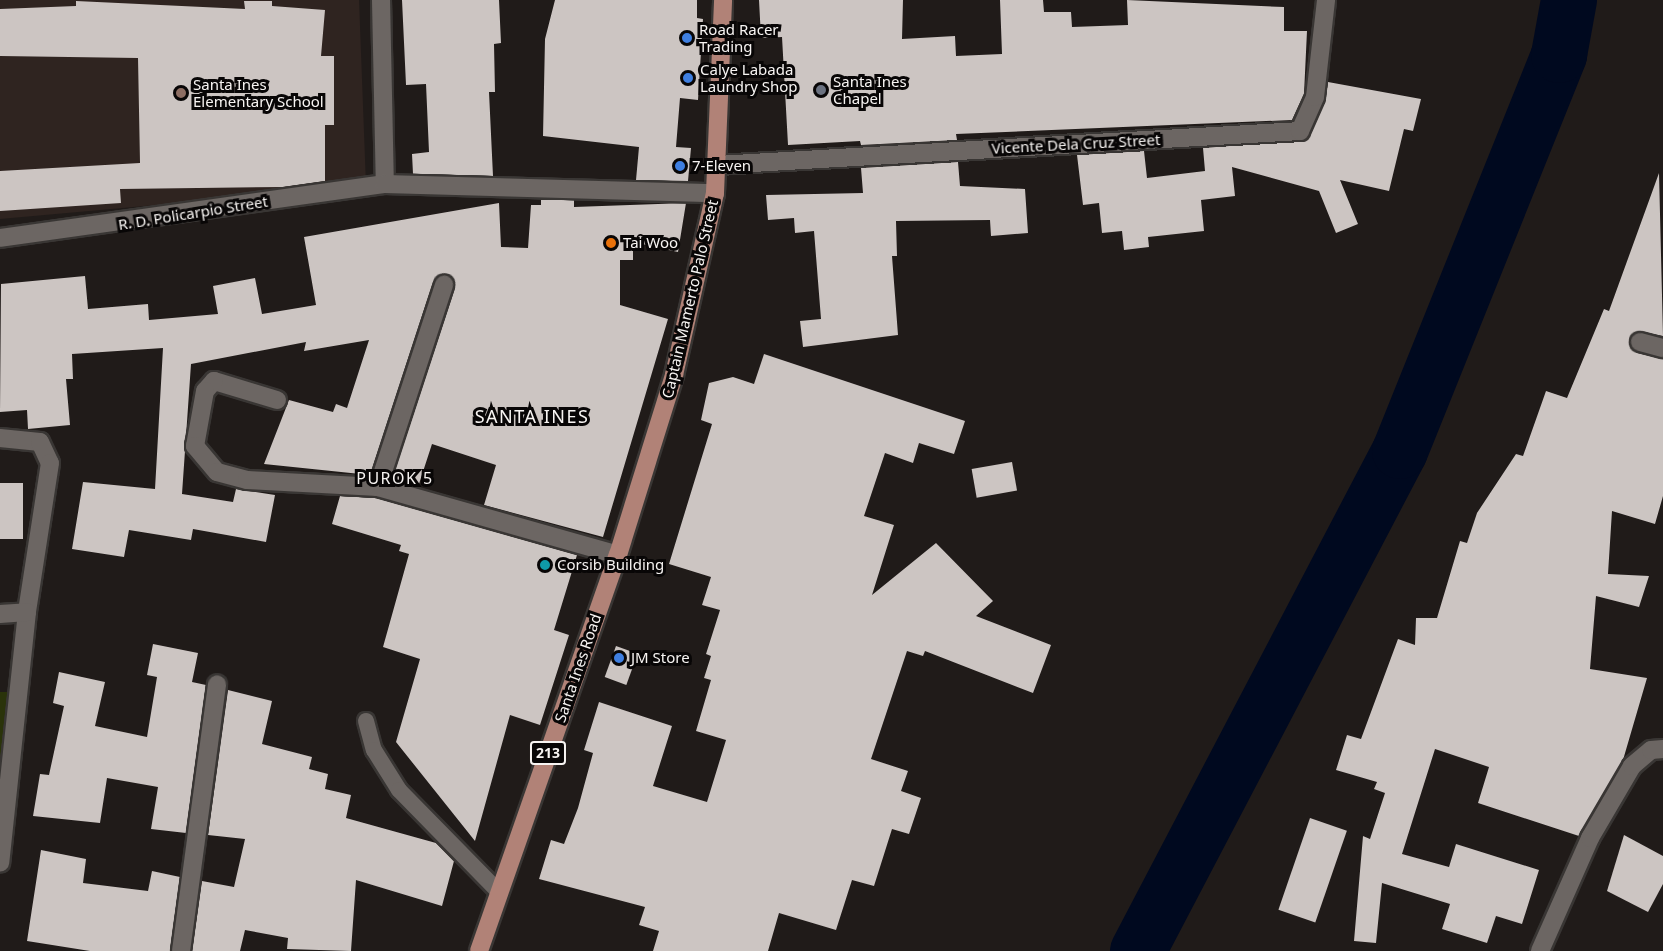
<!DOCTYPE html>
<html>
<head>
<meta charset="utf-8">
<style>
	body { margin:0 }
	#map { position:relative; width:1663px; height:951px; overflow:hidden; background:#201b19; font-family:"Noto Sans",sans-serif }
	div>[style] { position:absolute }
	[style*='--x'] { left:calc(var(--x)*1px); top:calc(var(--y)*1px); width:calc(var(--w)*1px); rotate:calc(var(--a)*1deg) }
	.built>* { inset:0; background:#2f2420 }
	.green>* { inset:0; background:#2a330a }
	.river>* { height:56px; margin:-28px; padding:0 28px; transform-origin:28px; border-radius:28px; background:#00091f }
	.building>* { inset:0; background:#ccc5c2; transform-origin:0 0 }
	.roads { filter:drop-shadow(2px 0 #393634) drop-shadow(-2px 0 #393634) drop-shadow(0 2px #393634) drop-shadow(0 -2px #393634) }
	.service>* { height:16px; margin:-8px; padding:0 8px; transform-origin:8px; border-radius:8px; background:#6c6663 }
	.minor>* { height:18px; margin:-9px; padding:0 9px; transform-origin:9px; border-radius:9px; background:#6c6663 }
	.primary>* { height:18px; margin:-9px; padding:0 9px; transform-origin:9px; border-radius:9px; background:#b18277 }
	.dots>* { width:16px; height:16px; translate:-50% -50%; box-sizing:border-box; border:3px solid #080606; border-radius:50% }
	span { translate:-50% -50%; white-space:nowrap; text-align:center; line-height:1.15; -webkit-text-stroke:6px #080606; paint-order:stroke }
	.shield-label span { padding:2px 4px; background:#080606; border:2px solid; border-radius:4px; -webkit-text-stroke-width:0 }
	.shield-label { font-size:14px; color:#f7f4f2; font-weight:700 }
	.poi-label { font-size:15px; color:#f7f4f2 }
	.left { translate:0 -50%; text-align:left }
	.street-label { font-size:15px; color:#f7f4f2 }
	.neighbourhood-label { font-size:16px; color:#f7f4f2; letter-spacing:1.5px }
	.quarter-label { font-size:18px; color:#f7f4f2; letter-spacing:1.5px }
</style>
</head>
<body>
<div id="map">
	<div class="built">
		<div style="clip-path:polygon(0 0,359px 0,366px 186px,0 219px)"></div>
	</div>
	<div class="green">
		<div style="clip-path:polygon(0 692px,12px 692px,0 806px)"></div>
	</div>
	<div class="river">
		<div style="--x:1138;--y:951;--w:564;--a:-62.35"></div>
		<div style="--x:1400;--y:451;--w:427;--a:-68.1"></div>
		<div style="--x:1559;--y:55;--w:56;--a:-79.7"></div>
	</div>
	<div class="building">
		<div style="clip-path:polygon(402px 0,499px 0,501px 43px,494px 44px,495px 92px,489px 92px,493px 176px,413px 174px,412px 154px,429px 152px,426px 84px,406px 85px)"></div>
		<div style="clip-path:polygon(555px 0,697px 0,697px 18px,703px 19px,698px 100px,680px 98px,676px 147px,691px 148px,688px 181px,636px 180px,639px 147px,543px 136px,545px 39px)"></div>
		<div style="clip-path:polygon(759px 0,903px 0,902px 39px,955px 36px,956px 56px,1002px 54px,1000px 0,1043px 0,1044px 12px,1071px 12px,1072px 27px,1128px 25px,1127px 0,1284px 7px,1284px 31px,1307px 31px,1304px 94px,1292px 120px,956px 134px,957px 140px,861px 145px,860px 141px,788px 145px,782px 37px,761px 38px)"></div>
		<div style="clip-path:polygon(76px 1px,245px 9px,244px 1px,272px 1px,272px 6px,325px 10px,321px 56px,334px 56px,334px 125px,325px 125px,325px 181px,283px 187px,120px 189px,121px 203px,0 211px,0 171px,140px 163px,138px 58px,0 56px,0 9px,76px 6px)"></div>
		<div style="clip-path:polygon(1328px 82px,1421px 99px,1413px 131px,1404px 129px,1389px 191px,1340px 180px,1358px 224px,1336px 233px,1319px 191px,1232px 167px,1235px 196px,1201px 200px,1204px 231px,1148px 237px,1149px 247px,1124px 250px,1122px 231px,1102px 233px,1099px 203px,1083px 205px,1077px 155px,1144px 151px,1147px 178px,1205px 171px,1203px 148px,1307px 140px,1325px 102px)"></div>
		<div style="clip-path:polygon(958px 162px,960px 186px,1025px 189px,1028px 233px,991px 236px,990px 220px,896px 221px,897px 256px,892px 256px,898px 335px,803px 347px,800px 321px,821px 319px,814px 231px,795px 233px,794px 218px,768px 220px,766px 195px,863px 193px,861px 168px)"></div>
		<div style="clip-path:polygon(1659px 173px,1663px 336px,1638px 331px,1629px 344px,1637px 353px,1663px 359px,1663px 496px,1655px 524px,1612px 511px,1608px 574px,1649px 576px,1639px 607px,1596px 596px,1590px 669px,1647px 678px,1623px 760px,1579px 836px,1478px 803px,1489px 767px,1435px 749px,1402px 854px,1449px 867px,1456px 844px,1539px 870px,1522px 924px,1496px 916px,1487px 943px,1442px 929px,1450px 904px,1382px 883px,1376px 943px,1354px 941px,1363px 836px,1370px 839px,1385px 793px,1374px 789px,1377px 782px,1336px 770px,1347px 735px,1361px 739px,1398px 639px,1415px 645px,1416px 618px,1437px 618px,1460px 541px,1467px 543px,1477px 513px,1516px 454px,1523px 456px,1546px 391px,1567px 398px,1604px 309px,1609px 311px)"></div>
		<div style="clip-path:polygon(541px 200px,574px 200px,574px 207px,686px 203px,678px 252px,633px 242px,633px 260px,620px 260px,620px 305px,668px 319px,603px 537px,484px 505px,496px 465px,432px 444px,418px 487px,392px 479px,455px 288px,453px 278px,442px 274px,433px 282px,370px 475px,264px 464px,289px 400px,333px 412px,336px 404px,347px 408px,369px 340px,304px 351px,306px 342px,191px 364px,182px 494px,233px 502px,236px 489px,275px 495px,266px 542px,193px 529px,191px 540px,129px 530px,124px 557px,72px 549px,83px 482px,155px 489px,163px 348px,72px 354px,73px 379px,66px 379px,70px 425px,28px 429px,27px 410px,0 412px,1px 284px,85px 276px,88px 309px,148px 304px,149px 320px,218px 314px,213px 286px,255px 278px,262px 314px,316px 305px,304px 237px,499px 203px,501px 247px,528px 248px,531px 205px,541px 205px)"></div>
		<div style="clip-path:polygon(764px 354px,965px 421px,954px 454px,919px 443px,913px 463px,885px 453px,864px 516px,894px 525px,872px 595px,936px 543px,993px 601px,976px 616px,1051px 645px,1033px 693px,925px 651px,923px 656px,907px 651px,871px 759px,908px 771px,901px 791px,921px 798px,909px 834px,892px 829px,874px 886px,852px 880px,836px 930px,779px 913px,768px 951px,653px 951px,659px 931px,639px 925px,645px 907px,539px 879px,551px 840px,564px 844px,578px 808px,593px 753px,584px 750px,599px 702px,672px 726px,653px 786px,707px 802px,726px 740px,696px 731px,711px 680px,704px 678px,711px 656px,706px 654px,720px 610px,702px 605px,711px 577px,669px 564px,712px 424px,701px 420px,709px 383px,733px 377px,754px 384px)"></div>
		<div style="left:1012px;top:462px;width:29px;height:41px;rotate:80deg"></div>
		<div style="left:0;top:483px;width:23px;height:56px"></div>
		<div style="clip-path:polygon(340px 496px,376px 498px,577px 555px,554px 630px,569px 635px,540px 725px,510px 715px,475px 841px,396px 742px,420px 659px,383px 647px,409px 554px,399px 551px,401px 545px,332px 524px)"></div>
		<div style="clip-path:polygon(153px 644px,198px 653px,192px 682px,206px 685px,186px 833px,151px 829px,158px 787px,107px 778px,100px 823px,33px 816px,40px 774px,49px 775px,64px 706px,53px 703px,59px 672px,105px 682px,95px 726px,147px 737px,157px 677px,147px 675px)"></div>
		<div style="left:616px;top:646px;width:23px;height:33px;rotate:20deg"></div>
		<div style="clip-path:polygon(228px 690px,272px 701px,262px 744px,312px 757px,309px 769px,328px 774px,325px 789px,351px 795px,346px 818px,436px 843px,454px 861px,442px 906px,356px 880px,351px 951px,287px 949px,288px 938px,245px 930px,240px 951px,192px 951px,202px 881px,234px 887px,245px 839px,208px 835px)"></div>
		<div style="left:1310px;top:818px;width:39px;height:97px;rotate:19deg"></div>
		<div style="clip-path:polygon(1624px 835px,1663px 856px,1663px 884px,1648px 912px,1607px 891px)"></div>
		<div style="clip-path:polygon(41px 850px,86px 859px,83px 883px,148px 891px,152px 871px,180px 877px,170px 951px,90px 951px,27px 941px)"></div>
	</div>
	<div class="roads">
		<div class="service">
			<div style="--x:366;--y:721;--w:30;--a:75"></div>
			<div style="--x:374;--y:750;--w:47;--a:58"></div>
			<div style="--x:399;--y:790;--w:143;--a:45.6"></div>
		</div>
		<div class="minor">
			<div style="--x:381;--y:0;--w:184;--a:88.8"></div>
			<div style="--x:718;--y:165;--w:583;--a:-3.34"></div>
			<div style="--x:1300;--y:131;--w:37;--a:-66"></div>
			<div style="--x:1315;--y:97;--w:98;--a:-83.5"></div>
			<div style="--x:0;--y:238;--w:389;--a:-8"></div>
			<div style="--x:385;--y:184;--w:330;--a:1.6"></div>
			<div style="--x:1640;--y:342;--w:24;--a:15"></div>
			<div style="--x:277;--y:400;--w:66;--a:-163.2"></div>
			<div style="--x:214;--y:381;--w:13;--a:132"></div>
			<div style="--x:205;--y:391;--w:56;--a:100.3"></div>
			<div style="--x:195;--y:446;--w:34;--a:50"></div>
			<div style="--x:217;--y:472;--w:31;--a:15"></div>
			<div style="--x:247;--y:480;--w:131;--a:3.1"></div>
			<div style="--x:378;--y:487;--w:249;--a:15.8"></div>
			<div style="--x:0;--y:438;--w:40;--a:5.7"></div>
			<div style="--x:40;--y:442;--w:23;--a:65"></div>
			<div style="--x:50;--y:463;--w:151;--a:98.8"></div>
			<div style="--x:27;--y:612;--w:252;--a:96.1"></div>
			<div style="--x:378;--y:487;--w:213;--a:-71.9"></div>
			<div style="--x:0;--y:614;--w:27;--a:-4"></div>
			<div style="--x:181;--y:951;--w:269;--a:-82.3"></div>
			<div style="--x:1540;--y:951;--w:124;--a:-66.1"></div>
			<div style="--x:1590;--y:838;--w:83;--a:-59.7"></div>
			<div style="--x:1632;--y:766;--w:25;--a:-40"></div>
			<div style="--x:1651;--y:750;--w:12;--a:-5"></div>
		</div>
		<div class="primary">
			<div style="--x:479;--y:951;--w:420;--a:-70.7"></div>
			<div style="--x:618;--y:555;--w:189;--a:-72.7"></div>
			<div style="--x:674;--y:375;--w:187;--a:-77.3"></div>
			<div style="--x:715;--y:193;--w:193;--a:-87.6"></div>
		</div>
	</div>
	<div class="dots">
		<div style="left:687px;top:38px;background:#3f7fe0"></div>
		<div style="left:688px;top:78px;background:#3f7fe0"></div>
		<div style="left:821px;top:90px;background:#6b7280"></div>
		<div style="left:181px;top:93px;background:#8d6e63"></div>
		<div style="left:680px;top:166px;background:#3f7fe0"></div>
		<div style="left:611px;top:243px;background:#e8710a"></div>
		<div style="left:545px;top:565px;background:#0f9aa8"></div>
		<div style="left:619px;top:658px;background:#3f7fe0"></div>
	</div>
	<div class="shield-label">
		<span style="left:548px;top:753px">213</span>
	</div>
	<div class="poi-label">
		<span class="left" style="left:699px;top:38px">Road Racer<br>Trading</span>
		<span class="left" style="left:700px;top:78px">Calye Labada<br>Laundry Shop</span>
		<span class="left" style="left:833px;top:90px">Santa Ines<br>Chapel</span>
		<span class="left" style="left:193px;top:93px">Santa Ines<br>Elementary School</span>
		<span class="left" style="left:692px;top:166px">7-Eleven</span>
		<span class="left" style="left:623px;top:243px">Tai Woo</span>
		<span class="left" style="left:557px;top:565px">Corsib Building</span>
		<span class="left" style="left:631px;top:658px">JM Store</span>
	</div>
	<div class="street-label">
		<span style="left:1076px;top:144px;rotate:-3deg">Vicente Dela Cruz Street</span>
		<span style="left:193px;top:213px;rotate:-9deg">R. D. Policarpio Street</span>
		<span style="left:690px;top:299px;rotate:-77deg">Captain Mamerto Palo Street</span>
		<span style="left:578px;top:668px;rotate:-71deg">Santa Ines Road</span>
	</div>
	<div class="neighbourhood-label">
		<span style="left:395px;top:478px">PUROK 5</span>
	</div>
	<div class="quarter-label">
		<span style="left:532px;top:416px">SANTA INES</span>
	</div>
</div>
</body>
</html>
